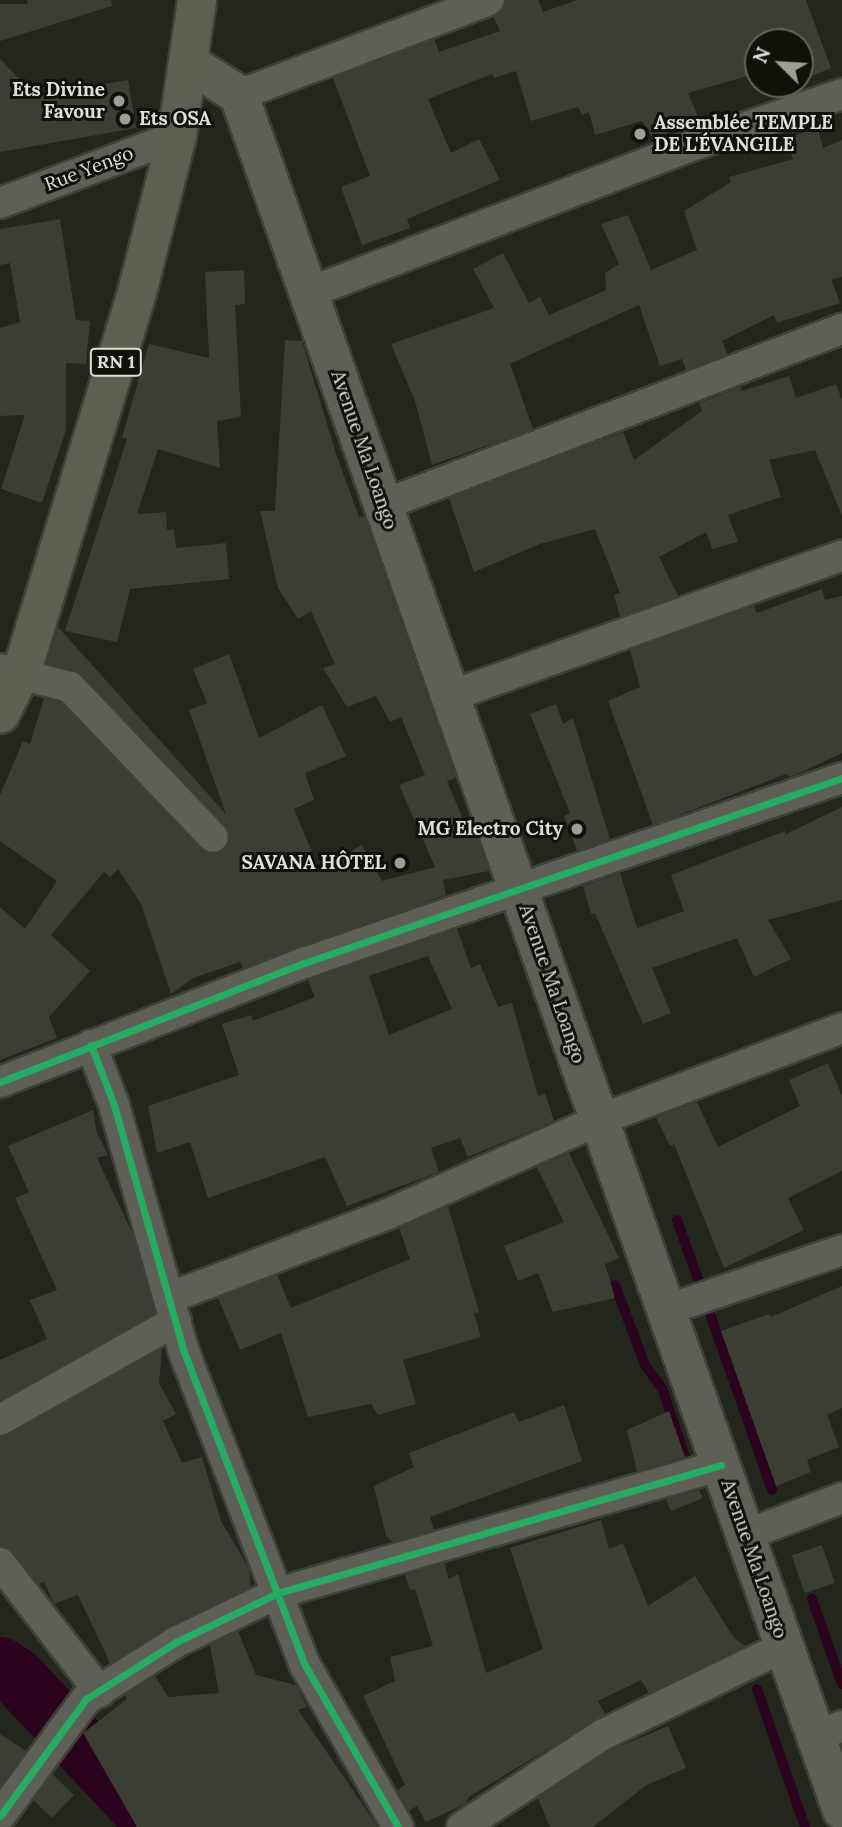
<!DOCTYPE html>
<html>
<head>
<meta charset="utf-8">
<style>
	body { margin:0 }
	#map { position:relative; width:842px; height:1827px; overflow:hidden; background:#23261c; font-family:Lora,serif }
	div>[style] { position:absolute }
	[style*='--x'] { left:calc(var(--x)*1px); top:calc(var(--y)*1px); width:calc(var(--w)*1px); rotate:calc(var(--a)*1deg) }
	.stream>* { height:10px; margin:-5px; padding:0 5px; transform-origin:5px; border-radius:5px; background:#2b031c }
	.river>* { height:58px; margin:-29px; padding:0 29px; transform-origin:29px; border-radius:29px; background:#2b031c }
	.building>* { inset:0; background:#3b3e32; transform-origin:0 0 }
	.roads { filter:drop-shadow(2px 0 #3e4138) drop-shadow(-2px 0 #3e4138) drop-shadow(0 2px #3e4138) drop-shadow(0 -2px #3e4138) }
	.minor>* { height:30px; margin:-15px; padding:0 15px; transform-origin:15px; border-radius:15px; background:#5e6058 }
	.secondary>* { height:38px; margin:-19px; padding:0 19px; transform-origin:19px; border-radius:19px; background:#5e6058 }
	.trunk>* { height:38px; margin:-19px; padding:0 19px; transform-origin:19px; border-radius:19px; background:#5c6053 }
	.cycleway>* { height:7px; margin:-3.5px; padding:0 3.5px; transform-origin:3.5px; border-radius:3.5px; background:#26ab63 }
	.dots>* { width:19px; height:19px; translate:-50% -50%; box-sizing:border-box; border:4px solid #10120a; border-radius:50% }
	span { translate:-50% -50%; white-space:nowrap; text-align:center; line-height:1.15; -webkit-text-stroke:6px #10120a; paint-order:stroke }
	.shield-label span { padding:2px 5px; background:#10120a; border:2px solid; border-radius:5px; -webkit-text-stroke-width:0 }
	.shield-label { font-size:18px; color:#dde1d5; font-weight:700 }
	.poi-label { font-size:19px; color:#dde1d5; font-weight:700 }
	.right { translate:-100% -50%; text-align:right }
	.left { translate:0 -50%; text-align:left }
	.street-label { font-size:19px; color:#dde1d5 }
	.north { position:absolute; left:744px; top:28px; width:70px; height:70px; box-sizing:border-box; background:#10120a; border:2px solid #62655b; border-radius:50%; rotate:294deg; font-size:19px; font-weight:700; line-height:28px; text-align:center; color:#dde1d5 }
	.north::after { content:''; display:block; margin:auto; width:24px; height:32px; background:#9ca094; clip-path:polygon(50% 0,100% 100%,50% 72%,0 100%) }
</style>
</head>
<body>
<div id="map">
	<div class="stream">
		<div style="--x:677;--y:1220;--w:286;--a:70.6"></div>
		<div style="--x:615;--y:1285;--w:85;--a:69.4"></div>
		<div style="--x:645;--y:1365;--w:29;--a:54"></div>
		<div style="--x:662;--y:1388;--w:84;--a:71.4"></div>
		<div style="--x:812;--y:1599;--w:90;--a:70.6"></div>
		<div style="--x:757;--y:1689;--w:146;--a:70.8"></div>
	</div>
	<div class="river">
		<div style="--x:0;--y:1666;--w:20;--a:33"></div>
		<div style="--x:17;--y:1677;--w:205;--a:47"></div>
	</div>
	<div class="building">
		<div style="clip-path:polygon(27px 0,111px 0,112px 6px,0 41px,0 4px,28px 4px)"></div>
		<div style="clip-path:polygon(506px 0,538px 0,543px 12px,577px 0,806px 0,831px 68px,800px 81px,800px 42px,758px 42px,758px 73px,688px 93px,701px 124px,652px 137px,642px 121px,595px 135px,589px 112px,582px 115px,578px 107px,531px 121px,516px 71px,494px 78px,492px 74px,428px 99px,451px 153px,479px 139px,500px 180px,407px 219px,410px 228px,362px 245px,341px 187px,370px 176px,333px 78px,434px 39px,439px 52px,500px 31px,494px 17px)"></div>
		<div style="clip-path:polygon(0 59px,36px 96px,128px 80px,136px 128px,0 152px)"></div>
		<div style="clip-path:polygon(818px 128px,823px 148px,842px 140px,842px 277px,831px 279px,840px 303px,777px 323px,774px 315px,722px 341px,727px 354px,686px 370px,682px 359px,660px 366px,639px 305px,510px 364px,533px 429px,432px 465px,415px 401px,391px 344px,494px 308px,473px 269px,503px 253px,529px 303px,540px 297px,549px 315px,606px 290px,605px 273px,619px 264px,601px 224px,628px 215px,651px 270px,697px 250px,684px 211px,731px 182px,729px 177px,793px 159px,786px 138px)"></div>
		<div style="clip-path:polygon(60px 219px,76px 320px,90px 321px,86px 364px,66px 363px,66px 430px,42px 503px,1px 489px,25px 415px,0 416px,0 328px,20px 322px,10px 263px,0 265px,0 229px)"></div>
		<div style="clip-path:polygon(244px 270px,245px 304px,235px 305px,241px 417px,217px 421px,220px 468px,158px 449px,137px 514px,166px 512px,167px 530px,174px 529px,176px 548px,226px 543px,229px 579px,130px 589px,117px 642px,65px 631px,127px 439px,122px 437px,149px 344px,209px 358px,205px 272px)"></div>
		<div style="clip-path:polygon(285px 340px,302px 341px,336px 454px,359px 517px,364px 516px,456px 778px,447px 781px,467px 829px,473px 826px,489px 871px,443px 880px,446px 895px,243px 968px,240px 962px,193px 978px,171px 994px,141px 904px,118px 869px,110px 877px,104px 872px,51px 935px,90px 971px,49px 1017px,57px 1038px,0 1060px,0 907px,25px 929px,57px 881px,0 841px,0 795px,23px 741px,30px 744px,44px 698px,61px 703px,201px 850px,218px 854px,230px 841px,226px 825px,83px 675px,47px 663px,58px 627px,226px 814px,189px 710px,207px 703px,193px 669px,229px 654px,259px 738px,322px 705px,346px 756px,305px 773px,314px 800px,294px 809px,319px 869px,362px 845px,382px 881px,435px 867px,399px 785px,425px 775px,401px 717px,390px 722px,376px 696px,347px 707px,323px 668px,335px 664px,311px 611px,298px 619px,278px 588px,260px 511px,275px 511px)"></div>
		<div style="clip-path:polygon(789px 376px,796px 398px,836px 384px,842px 400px,842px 516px,815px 450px,769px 460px,781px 497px,728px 515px,738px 542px,712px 549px,706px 532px,659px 557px,678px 596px,620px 617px,614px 595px,620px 593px,595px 529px,540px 544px,474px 572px,449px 498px,623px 432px,634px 460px,702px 411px,699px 403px,740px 387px,742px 391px)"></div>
		<div style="clip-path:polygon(822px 589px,825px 600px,842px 596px,842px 753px,791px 777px,786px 774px,653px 825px,608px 701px,640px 687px,630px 650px,754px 606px,757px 613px)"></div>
		<div style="clip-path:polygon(556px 704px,563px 724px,573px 718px,610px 839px,577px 851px,564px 816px,570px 813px,530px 714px)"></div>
		<div style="clip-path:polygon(842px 807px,842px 900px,768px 920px,791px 959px,754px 977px,737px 938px,652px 968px,671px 1013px,643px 1024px,595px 913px,591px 914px,583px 886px,620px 873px,637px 928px,684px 911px,671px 875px,785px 831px,786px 834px)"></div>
		<div style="clip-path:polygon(evenodd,457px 929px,471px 968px,480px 964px,498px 1007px,512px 1003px,538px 1096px,545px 1093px,554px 1121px,468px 1157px,460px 1138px,431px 1148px,439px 1172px,347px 1206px,325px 1157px,208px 1198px,190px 1142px,157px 1153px,148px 1106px,239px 1075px,222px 1024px,251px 1015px,253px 1021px,315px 997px,308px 980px,457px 929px,428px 956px,452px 1009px,389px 1035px,369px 976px,428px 956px)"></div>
		<div style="clip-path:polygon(828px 1063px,842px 1096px,842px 1171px,788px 1198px,804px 1230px,724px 1268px,674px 1144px,670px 1146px,656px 1117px,697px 1102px,718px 1147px,800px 1106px,789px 1080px)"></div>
		<div style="clip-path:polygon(93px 1110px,97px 1133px,108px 1155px,97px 1158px,133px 1235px,155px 1313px,0 1400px,0 1360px,47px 1339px,30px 1300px,57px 1290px,15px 1198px,29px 1192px,8px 1146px)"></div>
		<div style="clip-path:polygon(569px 1153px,619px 1258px,605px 1264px,615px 1298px,553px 1312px,538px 1273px,518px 1281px,504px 1246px,564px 1222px,537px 1167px)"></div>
		<div style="clip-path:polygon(448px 1206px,479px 1312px,474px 1313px,481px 1337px,403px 1360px,416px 1404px,378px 1415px,371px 1404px,308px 1417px,281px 1333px,240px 1350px,218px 1298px,277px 1275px,291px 1308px,410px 1259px,399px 1228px)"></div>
		<div style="clip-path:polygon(842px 1286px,842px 1408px,827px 1415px,839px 1447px,807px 1460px,811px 1472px,776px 1486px,721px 1331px,769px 1314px,771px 1317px)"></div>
		<div style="clip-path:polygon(162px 1349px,159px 1383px,176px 1414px,163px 1421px,182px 1463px,202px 1457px,221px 1521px,249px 1568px,251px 1587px,168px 1626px,110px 1663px,78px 1595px,54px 1604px,44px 1582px,38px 1584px,13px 1552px,0 1546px,0 1437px)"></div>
		<div style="clip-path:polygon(564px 1405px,582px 1461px,430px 1517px,434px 1530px,393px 1542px,386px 1536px,374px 1486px,414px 1467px,409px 1453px,514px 1412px,519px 1422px)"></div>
		<div style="clip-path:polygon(669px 1411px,685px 1457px,637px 1471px,627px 1430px)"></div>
		<div style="clip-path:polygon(699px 1490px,703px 1498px,671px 1511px,666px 1499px)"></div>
		<div style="clip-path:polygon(601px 1520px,609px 1549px,623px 1543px,648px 1606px,695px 1576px,734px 1638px,745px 1646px,649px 1693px,641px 1680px,598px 1701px,605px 1714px,469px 1797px,465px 1804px,426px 1822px,417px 1806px,409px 1811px,397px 1790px,405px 1785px,363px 1696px,395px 1681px,390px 1657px,433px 1646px,415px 1589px,410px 1590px,405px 1575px,444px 1563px,449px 1579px,458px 1574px,486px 1673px,543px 1649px,510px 1548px)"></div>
		<div style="left:822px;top:1545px;width:40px;height:32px;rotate:71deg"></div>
		<div style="clip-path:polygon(238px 1631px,256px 1675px,296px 1685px,307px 1707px,298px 1710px,378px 1827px,137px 1827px,83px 1733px,127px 1699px,125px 1695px,155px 1676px,168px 1697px,219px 1693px,210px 1645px)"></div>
		<div style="clip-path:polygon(668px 1726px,686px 1768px,645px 1786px,593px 1827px,550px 1827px,538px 1798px,611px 1750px)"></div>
		<div style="clip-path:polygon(0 1734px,26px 1751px,0 1786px)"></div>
		<div style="clip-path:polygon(52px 1774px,74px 1795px,52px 1818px,33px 1800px)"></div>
	</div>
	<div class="roads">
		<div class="minor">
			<div style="--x:239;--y:95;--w:267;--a:-20.8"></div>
			<div style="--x:0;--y:203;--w:189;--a:-20.7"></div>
			<div style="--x:308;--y:293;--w:417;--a:-21"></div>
			<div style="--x:697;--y:144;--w:153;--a:-19"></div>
			<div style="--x:383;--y:505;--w:492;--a:-21"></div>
			<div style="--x:0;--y:669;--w:72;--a:14.4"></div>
			<div style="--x:70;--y:687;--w:207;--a:46.4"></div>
			<div style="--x:450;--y:696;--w:416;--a:-19.7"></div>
			<div style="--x:91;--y:1045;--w:64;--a:69"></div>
			<div style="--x:114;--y:1105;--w:257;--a:74.2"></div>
			<div style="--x:184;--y:1352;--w:336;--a:68.9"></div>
			<div style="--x:305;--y:1665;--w:187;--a:60.1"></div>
			<div style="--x:0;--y:1082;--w:326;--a:-21.4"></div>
			<div style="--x:304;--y:963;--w:569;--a:-18.98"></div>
			<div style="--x:169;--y:1298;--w:235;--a:-21"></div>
			<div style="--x:388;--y:1214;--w:231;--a:-24"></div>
			<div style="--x:599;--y:1120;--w:260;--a:-20.7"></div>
			<div style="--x:666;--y:1310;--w:186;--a:-18.8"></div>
			<div style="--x:0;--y:1420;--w:202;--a:-29.4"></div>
			<div style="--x:746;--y:1535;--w:103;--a:-21.1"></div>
			<div style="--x:0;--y:1563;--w:163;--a:52.2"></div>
			<div style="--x:816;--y:1736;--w:28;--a:-21"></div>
			<div style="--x:0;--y:1816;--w:145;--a:-53.7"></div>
			<div style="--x:86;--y:1699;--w:107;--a:-32.3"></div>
			<div style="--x:176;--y:1642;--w:113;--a:-25.7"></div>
			<div style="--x:278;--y:1593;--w:461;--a:-16.1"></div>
			<div style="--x:462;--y:1827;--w:168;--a:-33.3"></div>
			<div style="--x:602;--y:1735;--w:203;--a:-25.9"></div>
		</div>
		<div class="secondary">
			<div style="--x:190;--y:64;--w:58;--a:32.3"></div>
			<div style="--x:239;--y:95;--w:1818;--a:70.63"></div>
		</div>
		<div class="trunk">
			<div style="--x:0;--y:714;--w:48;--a:-62.9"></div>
			<div style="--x:22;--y:671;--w:403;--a:-73.1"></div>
			<div style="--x:139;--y:285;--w:154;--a:-75.7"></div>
			<div style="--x:177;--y:136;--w:137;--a:-81.6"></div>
		</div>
	</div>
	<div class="cycleway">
		<div style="--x:91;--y:1045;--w:64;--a:69"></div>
		<div style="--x:114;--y:1105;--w:257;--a:74.2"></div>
		<div style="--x:184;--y:1352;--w:336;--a:68.9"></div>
		<div style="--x:305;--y:1665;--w:187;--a:60.1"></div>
		<div style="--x:0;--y:1082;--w:326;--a:-21.4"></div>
		<div style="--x:304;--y:963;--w:569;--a:-18.98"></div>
		<div style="--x:0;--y:1816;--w:145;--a:-53.7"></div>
		<div style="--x:86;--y:1699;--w:107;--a:-32.3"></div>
		<div style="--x:176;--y:1642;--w:113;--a:-25.7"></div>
		<div style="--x:278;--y:1593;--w:461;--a:-16.1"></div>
	</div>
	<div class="dots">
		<div style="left:119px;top:101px;background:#9ca094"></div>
		<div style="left:125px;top:119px;background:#9ca094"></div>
		<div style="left:640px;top:134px;background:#9ca094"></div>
		<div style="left:577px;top:829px;background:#9ca094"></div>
		<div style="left:400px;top:863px;background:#9ca094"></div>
	</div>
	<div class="shield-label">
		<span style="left:116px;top:362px">RN 1</span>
	</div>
	<div class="poi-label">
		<span class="right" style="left:105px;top:101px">Ets Divine<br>Favour</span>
		<span class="left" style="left:139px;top:119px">Ets OSA</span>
		<span class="left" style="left:654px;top:134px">Assemblée TEMPLE<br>DE L'ÉVANGILE</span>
		<span class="right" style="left:563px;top:829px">MG Electro City</span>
		<span class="right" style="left:386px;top:863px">SAVANA HÔTEL</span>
	</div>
	<div class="street-label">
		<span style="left:89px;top:169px;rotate:-21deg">Rue Yengo</span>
		<span style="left:364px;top:450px;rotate:71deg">Avenue Ma Loango</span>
		<span style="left:552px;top:984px;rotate:71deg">Avenue Ma Loango</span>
		<span style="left:754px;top:1559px;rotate:71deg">Avenue Ma Loango</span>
	</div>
	<div class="north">N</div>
</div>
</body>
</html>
